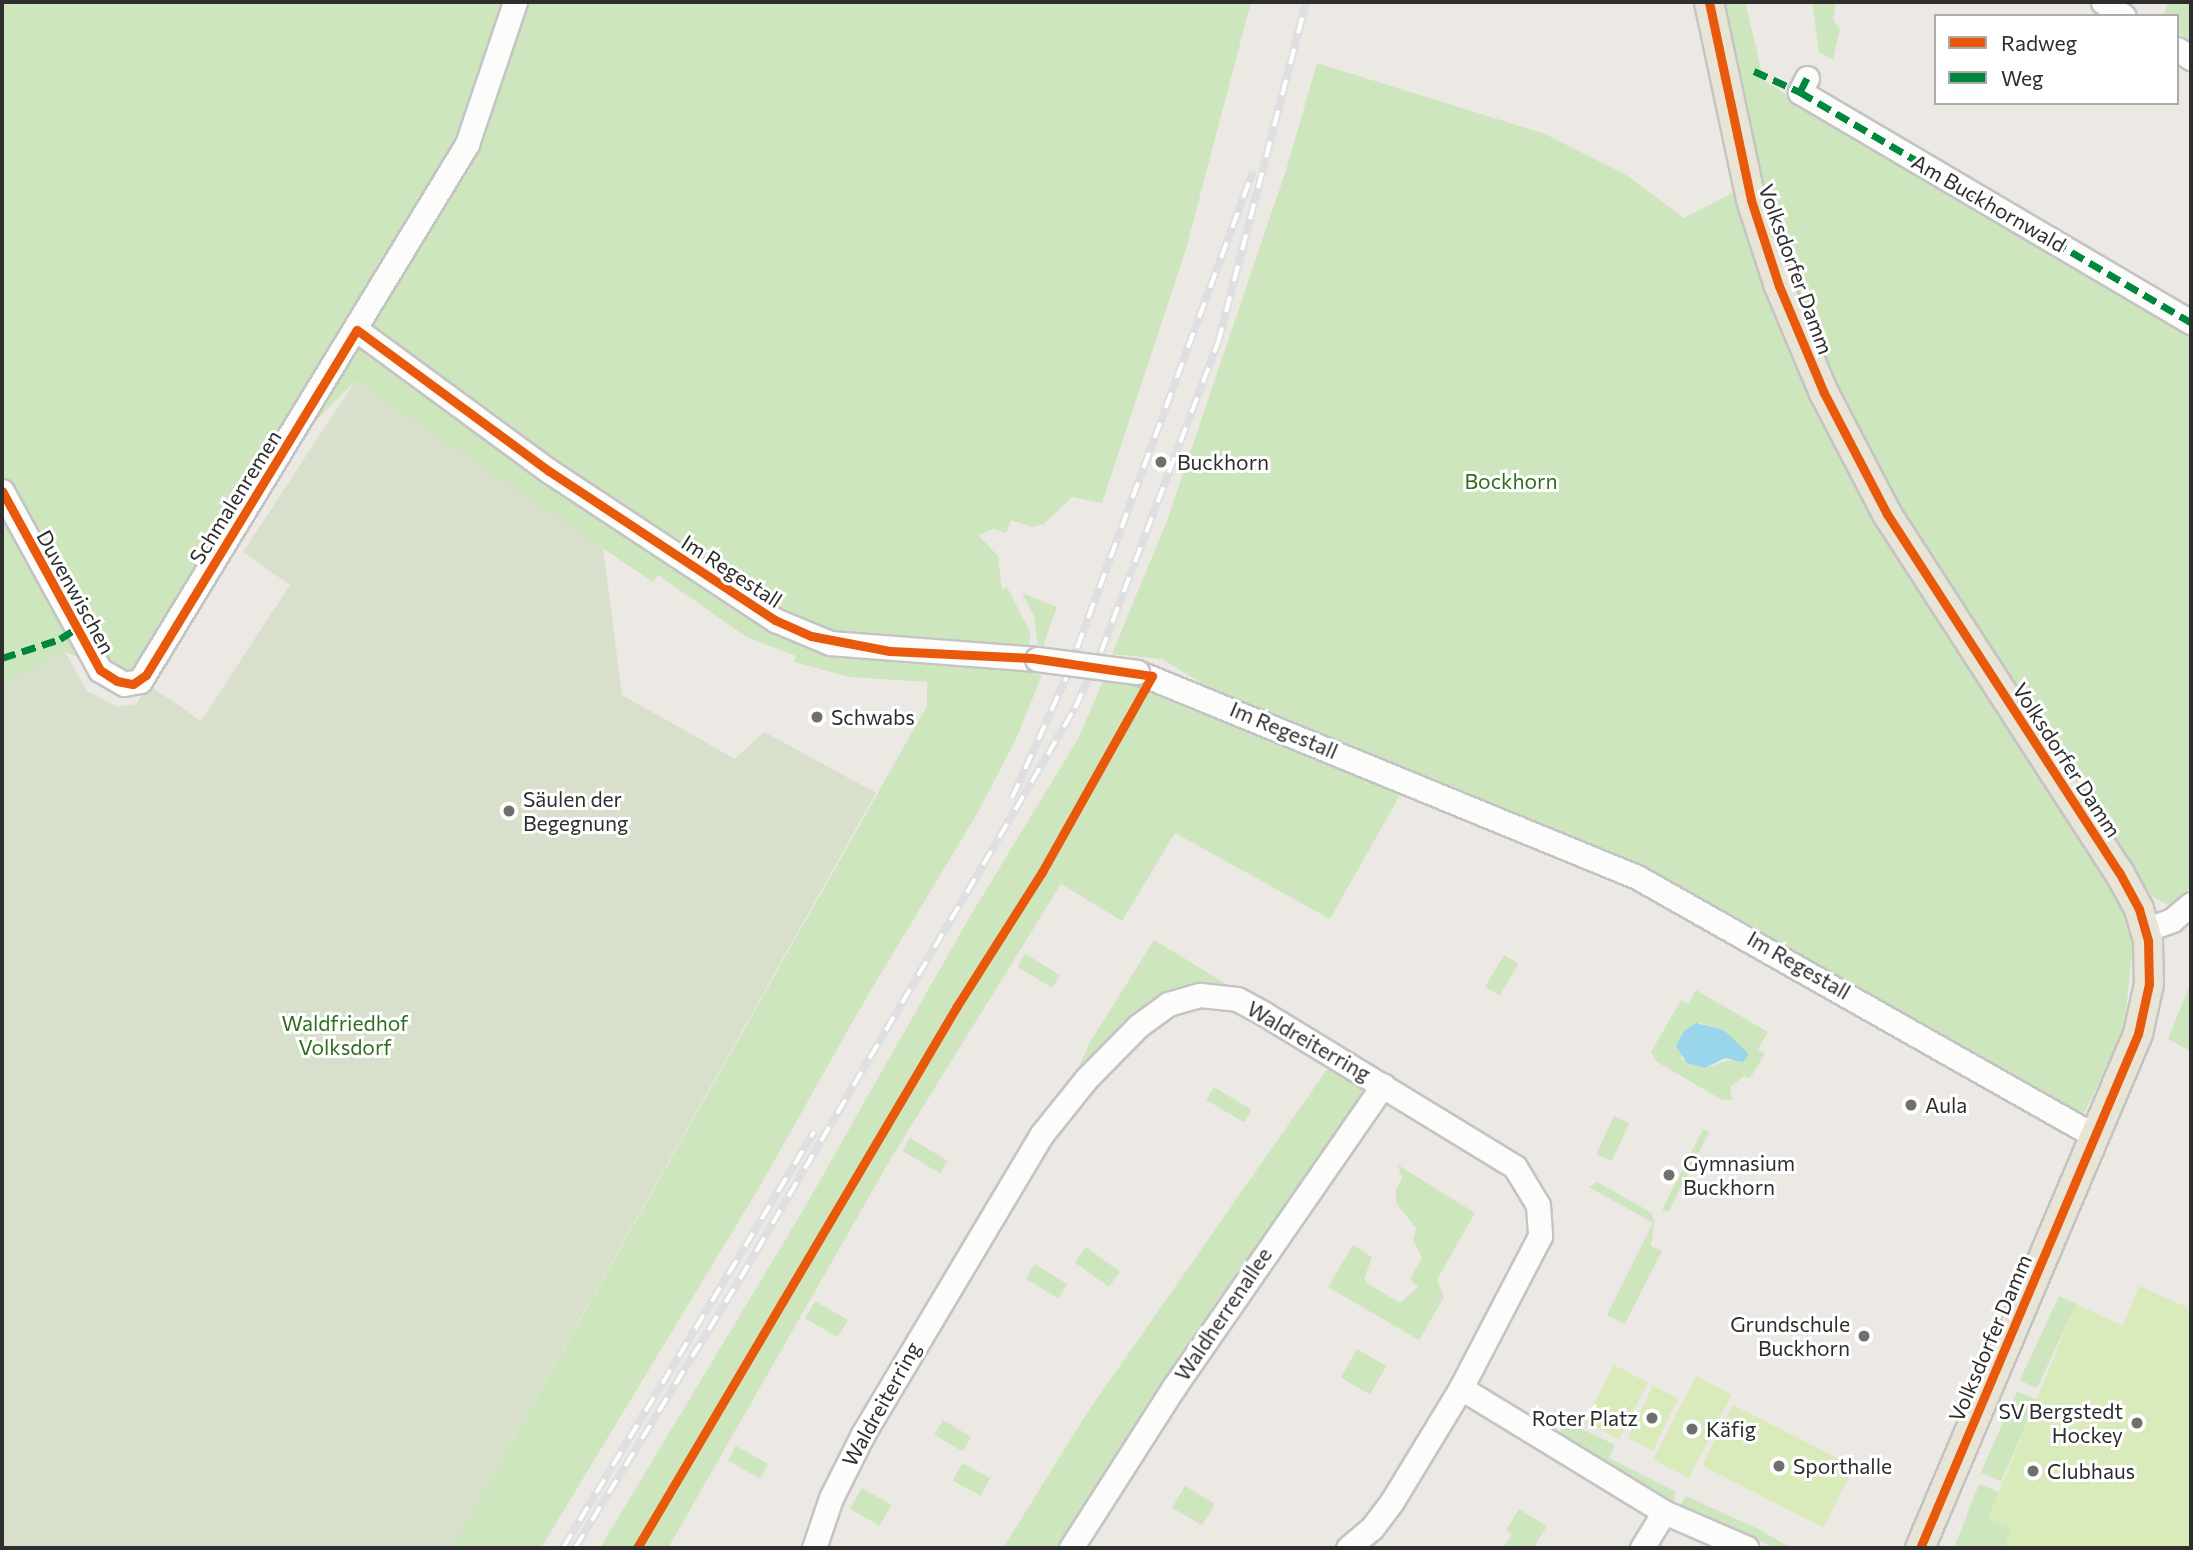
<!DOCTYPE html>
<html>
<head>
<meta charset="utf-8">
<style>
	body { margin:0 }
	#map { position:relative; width:2193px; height:1550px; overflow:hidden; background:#ece8e4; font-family:Commissioner,sans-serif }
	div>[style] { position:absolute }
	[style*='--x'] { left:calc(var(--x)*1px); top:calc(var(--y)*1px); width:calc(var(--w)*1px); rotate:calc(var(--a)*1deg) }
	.green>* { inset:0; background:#cee6be; transform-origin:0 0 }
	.cemetery>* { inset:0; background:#d8e0cc }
	.pitch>* { inset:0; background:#d9eabb; transform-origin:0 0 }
	.water>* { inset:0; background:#99d6ec }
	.roads { filter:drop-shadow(2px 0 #c5c4c5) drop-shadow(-2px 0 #c5c4c5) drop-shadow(0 2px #c5c4c5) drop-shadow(0 -2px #c5c4c5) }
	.minor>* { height:23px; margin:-11.5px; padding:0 11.5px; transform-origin:11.5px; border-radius:11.5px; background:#fcfcfb }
	.major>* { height:28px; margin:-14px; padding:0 14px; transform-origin:14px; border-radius:14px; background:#e8e4d6 }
	.rail>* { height:8px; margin-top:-4px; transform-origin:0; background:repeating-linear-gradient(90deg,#fff 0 16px,#dfdfe1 0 32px); box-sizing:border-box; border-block:2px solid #dfdfe1 }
	.bridges { filter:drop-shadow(2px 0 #c5c4c5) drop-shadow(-2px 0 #c5c4c5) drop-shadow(0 2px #c5c4c5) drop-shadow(0 -2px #c5c4c5) }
	.minor-bridge>* { height:23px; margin:-11.5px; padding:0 11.5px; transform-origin:11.5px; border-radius:11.5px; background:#fcfcfb }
	.quiet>* { height:7px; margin-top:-3.5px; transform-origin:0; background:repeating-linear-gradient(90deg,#00873e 0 14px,transparent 0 21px) }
	.cycleway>* { height:9px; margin:-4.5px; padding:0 4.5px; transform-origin:4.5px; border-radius:4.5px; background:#e8590c }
	.dots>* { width:19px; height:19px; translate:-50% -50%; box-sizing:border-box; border:4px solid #fff; border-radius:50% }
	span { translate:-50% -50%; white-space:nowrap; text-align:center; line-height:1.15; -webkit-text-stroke:6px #fff; paint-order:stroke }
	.street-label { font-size:21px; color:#2e2e2e }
	.poi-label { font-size:21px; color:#2e2e2e }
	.left { translate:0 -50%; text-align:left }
	.right { translate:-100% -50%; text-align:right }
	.park-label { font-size:21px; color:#2c6e1b }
	.frame { position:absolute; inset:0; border:4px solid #2e2e2e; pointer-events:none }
	.legend { position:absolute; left:1934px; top:14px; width:245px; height:91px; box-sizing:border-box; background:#fff; border:2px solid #ababab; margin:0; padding:9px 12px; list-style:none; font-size:21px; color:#2e2e2e }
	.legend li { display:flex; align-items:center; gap:14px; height:35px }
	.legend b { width:35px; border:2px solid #ababab }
</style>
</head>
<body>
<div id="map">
	<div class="green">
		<div style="clip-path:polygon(2px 2px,1251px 2px,1186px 249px,1102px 503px,1072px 497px,1044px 524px,1032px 527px,1011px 520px,1006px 533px,994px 529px,978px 535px,998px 556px,1002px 590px,1007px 587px,1030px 632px,1028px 672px,1042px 675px,1016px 739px,978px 812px,865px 1000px,760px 1186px,541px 1548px,451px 1548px,927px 706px,927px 682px,850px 677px,794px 662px,796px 656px,745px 636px,658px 575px,653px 582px,355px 381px,250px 488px,131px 676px,65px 652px,2px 686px)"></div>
		<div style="clip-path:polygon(1718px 2px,1745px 2px,1764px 81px,2191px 330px,2191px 887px,2171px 906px,2154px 898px,2143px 886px,1991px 660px,1868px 462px,1767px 225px)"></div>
		<div style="clip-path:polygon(1812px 2px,1836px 2px,1833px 20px,1840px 29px,1833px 60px,1819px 52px)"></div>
		<div style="clip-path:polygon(2168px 2px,2191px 2px,2191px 41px,2177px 32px,2177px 16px,2163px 16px)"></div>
		<div style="clip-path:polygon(1317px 63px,1545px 134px,1626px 175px,1684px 218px,1740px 189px,1757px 249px,2036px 760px,2120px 900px,2133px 945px,2124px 1029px,2085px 1112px,2068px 1114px,1828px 972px,1224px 697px,1162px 659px,1112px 654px,1168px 518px,1287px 167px)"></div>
		<div style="clip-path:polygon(1022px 593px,1057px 607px,1043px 646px,1038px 645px,1034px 616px)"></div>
		<div style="clip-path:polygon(1104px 679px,1156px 690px,1401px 793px,1330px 919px,1175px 833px,1122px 921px,1061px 884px,890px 1160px,668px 1548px,600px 1548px,802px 1212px,969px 918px,1078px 739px)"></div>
		<div style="clip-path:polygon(1154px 940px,1233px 988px,1185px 999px,1086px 1079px,1076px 1073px,1090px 1042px)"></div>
		<div style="left:1025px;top:954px;width:41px;height:15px;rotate:31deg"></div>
		<div style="left:1504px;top:955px;width:17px;height:37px;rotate:31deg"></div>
		<div style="clip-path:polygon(2191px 982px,2191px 1052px,2168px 1039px)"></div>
		<div style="clip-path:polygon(evenodd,1696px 990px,1768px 1032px,1758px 1049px,1765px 1054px,1750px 1078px,1744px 1076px,1730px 1087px,1732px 1100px,1722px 1100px,1657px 1062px,1651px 1052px,1681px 1000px,1688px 1004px,1696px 990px,1700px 1023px,1724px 1030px,1749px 1054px,1705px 1068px,1681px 1059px,1691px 1026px,1700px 1023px)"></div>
		<div style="clip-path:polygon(1337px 1055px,1375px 1079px,1063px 1548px,1003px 1548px,1087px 1413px)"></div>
		<div style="left:1214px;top:1087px;width:44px;height:15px;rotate:31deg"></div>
		<div style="left:1614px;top:1116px;width:17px;height:42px;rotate:25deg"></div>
		<div style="left:1703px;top:1129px;width:7px;height:90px;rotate:27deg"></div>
		<div style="left:910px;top:1138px;width:44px;height:15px;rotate:31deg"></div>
		<div style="clip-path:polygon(1398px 1165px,1475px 1213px,1437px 1280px,1444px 1297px,1419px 1340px,1328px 1287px,1353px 1245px,1372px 1257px,1364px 1279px,1368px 1284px,1400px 1303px,1418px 1287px,1410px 1279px,1422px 1258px,1413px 1240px,1416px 1228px,1396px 1203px,1396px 1189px,1402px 1179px)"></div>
		<div style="clip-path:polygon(1597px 1182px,1652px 1213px,1654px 1223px,1651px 1246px,1662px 1251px,1625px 1324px,1607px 1315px,1653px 1223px,1589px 1187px)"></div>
		<div style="left:1086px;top:1247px;width:42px;height:19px;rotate:36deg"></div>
		<div style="left:1035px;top:1264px;width:38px;height:17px;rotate:32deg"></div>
		<div style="left:2059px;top:1296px;width:19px;height:93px;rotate:25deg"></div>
		<div style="left:815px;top:1301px;width:38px;height:20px;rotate:30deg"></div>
		<div style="left:1357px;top:1349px;width:34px;height:33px;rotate:30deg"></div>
		<div style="left:2017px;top:1391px;width:22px;height:89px;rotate:24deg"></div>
		<div style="left:943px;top:1420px;width:33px;height:17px;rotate:31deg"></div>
		<div style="clip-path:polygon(1566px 1421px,1615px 1445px,1609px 1458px,1676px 1492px,1674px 1501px,1564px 1438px,1560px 1432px)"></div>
		<div style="left:736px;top:1446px;width:37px;height:17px;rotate:29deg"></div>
		<div style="left:962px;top:1463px;width:32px;height:20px;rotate:28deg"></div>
		<div style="clip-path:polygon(1979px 1484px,1999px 1492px,1988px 1518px,2012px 1528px,2004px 1548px,1954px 1548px)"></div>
		<div style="left:1185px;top:1486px;width:35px;height:25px;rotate:31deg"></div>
		<div style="left:862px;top:1488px;width:34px;height:24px;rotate:30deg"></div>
		<div style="clip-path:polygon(1686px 1496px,1760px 1530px,1791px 1548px,1776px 1548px,1680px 1506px)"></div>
		<div style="clip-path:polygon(1519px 1509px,1547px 1526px,1534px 1547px,1503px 1548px,1512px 1534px,1506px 1530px)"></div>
	</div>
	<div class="cemetery">
		<div style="clip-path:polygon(355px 381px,603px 547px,622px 695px,735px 759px,764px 732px,876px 793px,451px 1548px,2px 1548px,2px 686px,65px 652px,87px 691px,117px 707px,136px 704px,149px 685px,201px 721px,290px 585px,243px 552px)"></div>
	</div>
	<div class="pitch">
		<div style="clip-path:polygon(2139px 1286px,2191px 1309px,2191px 1548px,2004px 1548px,2012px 1528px,1988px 1518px,2076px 1304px,2123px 1326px)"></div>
		<div style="left:1614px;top:1365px;width:38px;height:64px;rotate:27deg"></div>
		<div style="left:1696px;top:1376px;width:40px;height:94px;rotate:27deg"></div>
		<div style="left:1653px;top:1386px;width:28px;height:58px;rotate:26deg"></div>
		<div style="left:1733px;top:1405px;width:136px;height:68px;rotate:27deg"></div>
	</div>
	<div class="water">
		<div style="clip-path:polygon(1696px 1023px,1724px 1030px,1749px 1054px,1743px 1062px,1725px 1058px,1705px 1068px,1687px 1063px,1676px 1046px,1684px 1031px)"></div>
	</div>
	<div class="roads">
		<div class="minor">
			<div style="--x:2103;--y:2;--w:25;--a:34"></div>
			<div style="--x:2177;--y:49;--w:17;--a:33"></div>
			<div style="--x:1807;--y:78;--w:16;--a:117"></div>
			<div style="--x:1800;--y:92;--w:454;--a:30.5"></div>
			<div style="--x:357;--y:330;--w:238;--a:36.3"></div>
			<div style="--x:549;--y:471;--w:271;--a:33.4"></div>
			<div style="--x:775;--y:620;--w:60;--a:22.7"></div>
			<div style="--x:830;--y:643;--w:208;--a:4.4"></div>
			<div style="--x:2;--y:491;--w:204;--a:61.3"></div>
			<div style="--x:100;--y:670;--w:28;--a:30"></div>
			<div style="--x:124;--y:684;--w:16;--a:-11"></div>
			<div style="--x:140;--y:681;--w:629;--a:-58.66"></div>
			<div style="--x:467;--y:144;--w:150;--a:-71.3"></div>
			<div style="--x:1137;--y:672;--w:540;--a:22.29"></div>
			<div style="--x:1637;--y:877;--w:526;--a:29.49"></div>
			<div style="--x:2145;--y:930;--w:29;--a:-20"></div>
			<div style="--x:2172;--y:920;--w:25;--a:-40"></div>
			<div style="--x:814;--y:1548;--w:53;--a:-71.2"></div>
			<div style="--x:831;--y:1498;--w:72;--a:-63.4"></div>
			<div style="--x:863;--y:1434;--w:349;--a:-59.2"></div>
			<div style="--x:1042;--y:1134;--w:70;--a:-51.3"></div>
			<div style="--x:1086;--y:1079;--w:74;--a:-45.5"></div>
			<div style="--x:1138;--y:1026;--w:37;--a:-36"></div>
			<div style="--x:1168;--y:1004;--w:33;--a:-16"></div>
			<div style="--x:1200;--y:995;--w:37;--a:6"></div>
			<div style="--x:1237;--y:999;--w:30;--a:28"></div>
			<div style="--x:1263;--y:1013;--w:295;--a:31.4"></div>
			<div style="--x:1515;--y:1167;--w:44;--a:58.8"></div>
			<div style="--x:1538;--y:1205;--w:31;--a:86"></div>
			<div style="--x:1540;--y:1236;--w:171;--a:117.5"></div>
			<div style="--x:1461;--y:1388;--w:238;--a:31.4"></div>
			<div style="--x:1664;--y:1512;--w:90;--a:23.4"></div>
			<div style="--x:1071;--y:1548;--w:191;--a:-57.4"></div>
			<div style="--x:1174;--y:1387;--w:367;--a:-55.3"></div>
			<div style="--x:1348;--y:1548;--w:31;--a:-40"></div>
			<div style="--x:1372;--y:1528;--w:31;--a:-53"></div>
			<div style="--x:1391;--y:1503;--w:135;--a:-58.7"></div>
			<div style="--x:1642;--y:1548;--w:42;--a:-58.6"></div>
		</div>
		<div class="major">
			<div style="--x:1709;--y:2;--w:202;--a:78"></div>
			<div style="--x:1751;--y:200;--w:90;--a:72"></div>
			<div style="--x:1779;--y:286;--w:116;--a:67.2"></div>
			<div style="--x:1824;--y:393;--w:136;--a:62.5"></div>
			<div style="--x:1887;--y:514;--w:427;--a:57.1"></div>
			<div style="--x:2119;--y:872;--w:42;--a:61.6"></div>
			<div style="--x:2139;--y:909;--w:33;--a:74"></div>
			<div style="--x:2148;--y:941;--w:43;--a:88.7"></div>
			<div style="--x:2149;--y:984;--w:51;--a:102.4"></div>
			<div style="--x:2138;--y:1034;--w:558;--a:112.98"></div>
		</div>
	</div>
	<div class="rail">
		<div style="--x:1012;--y:798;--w:132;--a:-65.8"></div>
		<div style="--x:1066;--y:678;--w:540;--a:-69.75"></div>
		<div style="--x:563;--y:1548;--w:486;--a:-58.9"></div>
		<div style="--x:575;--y:1548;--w:316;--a:-58.5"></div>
		<div style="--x:740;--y:1279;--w:662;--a:-59.6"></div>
		<div style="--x:1075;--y:708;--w:62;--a:-65.1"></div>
		<div style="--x:1101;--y:652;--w:330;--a:-69.3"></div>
		<div style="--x:1218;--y:343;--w:352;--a:-75.5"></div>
	</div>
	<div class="bridges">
		<div class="minor-bridge">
			<div style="--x:1037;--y:659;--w:101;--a:7.4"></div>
		</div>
	</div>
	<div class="quiet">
		<div style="--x:1754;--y:71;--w:51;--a:24.5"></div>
		<div style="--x:1807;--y:78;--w:16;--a:117"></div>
		<div style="--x:1800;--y:92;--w:454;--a:30.5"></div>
		<div style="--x:2;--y:658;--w:61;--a:-18.1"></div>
		<div style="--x:60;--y:639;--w:17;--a:-33"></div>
	</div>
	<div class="cycleway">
		<div style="--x:1709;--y:2;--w:202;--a:78"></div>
		<div style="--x:1751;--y:200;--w:90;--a:72"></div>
		<div style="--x:1779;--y:286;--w:116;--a:67.2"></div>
		<div style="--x:1824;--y:393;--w:136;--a:62.5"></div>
		<div style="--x:1887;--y:514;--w:427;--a:57.1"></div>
		<div style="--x:2119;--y:872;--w:42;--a:61.6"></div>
		<div style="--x:2139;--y:909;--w:33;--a:74"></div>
		<div style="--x:2148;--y:941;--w:43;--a:88.7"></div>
		<div style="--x:2149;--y:984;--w:51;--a:102.4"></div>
		<div style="--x:2138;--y:1034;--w:558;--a:112.98"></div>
		<div style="--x:2;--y:491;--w:204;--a:61.3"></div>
		<div style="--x:100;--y:670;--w:20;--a:33"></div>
		<div style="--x:117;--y:681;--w:16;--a:11"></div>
		<div style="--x:133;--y:684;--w:16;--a:-35"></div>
		<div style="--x:146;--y:675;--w:404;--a:-58.6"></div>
		<div style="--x:357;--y:330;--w:238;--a:36.3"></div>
		<div style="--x:549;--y:471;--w:271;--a:33.4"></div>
		<div style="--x:775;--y:620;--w:39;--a:24"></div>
		<div style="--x:811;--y:636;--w:80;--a:10.8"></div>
		<div style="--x:890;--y:651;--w:142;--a:2.8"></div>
		<div style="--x:1032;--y:658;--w:121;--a:8.5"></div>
		<div style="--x:1152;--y:676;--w:225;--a:119.3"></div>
		<div style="--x:1042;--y:872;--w:159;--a:122.4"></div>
		<div style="--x:957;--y:1006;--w:629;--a:120.56"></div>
	</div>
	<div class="dots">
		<div style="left:1161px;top:462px;background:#706f6e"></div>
		<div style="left:817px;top:717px;background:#706f6e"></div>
		<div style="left:509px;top:811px;background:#706f6e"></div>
		<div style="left:1911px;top:1105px;background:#706f6e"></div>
		<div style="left:1669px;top:1175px;background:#706f6e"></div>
		<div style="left:1864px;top:1336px;background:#706f6e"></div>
		<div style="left:1652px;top:1418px;background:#706f6e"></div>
		<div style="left:2137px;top:1423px;background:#706f6e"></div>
		<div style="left:1692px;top:1429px;background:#706f6e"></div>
		<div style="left:1779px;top:1466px;background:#706f6e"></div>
		<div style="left:2033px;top:1471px;background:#706f6e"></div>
	</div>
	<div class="street-label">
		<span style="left:1989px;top:203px;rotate:30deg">Am Buckhornwald</span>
		<span style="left:1796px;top:269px;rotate:70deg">Volksdorfer Damm</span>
		<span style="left:235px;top:497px;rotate:-58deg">Schmalenremen</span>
		<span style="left:732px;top:571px;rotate:33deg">Im Regestall</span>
		<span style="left:76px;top:592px;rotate:61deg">Duvenwischen</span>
		<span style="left:1284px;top:730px;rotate:23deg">Im Regestall</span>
		<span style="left:2067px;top:760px;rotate:57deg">Volksdorfer Damm</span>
		<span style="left:1799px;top:965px;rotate:30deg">Im Regestall</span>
		<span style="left:1309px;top:1041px;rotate:30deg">Waldreiterring</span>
		<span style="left:1223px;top:1314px;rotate:-56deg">Waldherrenallee</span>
		<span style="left:1990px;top:1338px;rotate:-67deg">Volksdorfer Damm</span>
		<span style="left:881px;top:1404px;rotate:-61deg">Waldreiterring</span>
	</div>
	<div class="poi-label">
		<span class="left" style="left:1177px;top:462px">Buckhorn</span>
		<span class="left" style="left:831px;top:717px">Schwabs</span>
		<span class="left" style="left:523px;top:811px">Säulen der<br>Begegnung</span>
		<span class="left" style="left:1925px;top:1105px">Aula</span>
		<span class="left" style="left:1683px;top:1175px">Gymnasium<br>Buckhorn</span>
		<span class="right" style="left:1850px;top:1336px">Grundschule<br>Buckhorn</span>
		<span class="right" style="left:2123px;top:1423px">SV Bergstedt<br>Hockey</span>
		<span class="right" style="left:1638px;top:1418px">Roter Platz</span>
		<span class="left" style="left:1706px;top:1429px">Käfig</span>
		<span class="left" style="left:1793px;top:1466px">Sporthalle</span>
		<span class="left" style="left:2047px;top:1471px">Clubhaus</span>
	</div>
	<div class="park-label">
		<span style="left:1511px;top:481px">Bockhorn</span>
		<span style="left:345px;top:1035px">Waldfriedhof<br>Volksdorf</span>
	</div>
	<div class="frame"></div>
	<ul class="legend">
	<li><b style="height:9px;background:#e8590c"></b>Radweg</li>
	<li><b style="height:9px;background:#00873e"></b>Weg</li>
	</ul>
</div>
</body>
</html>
